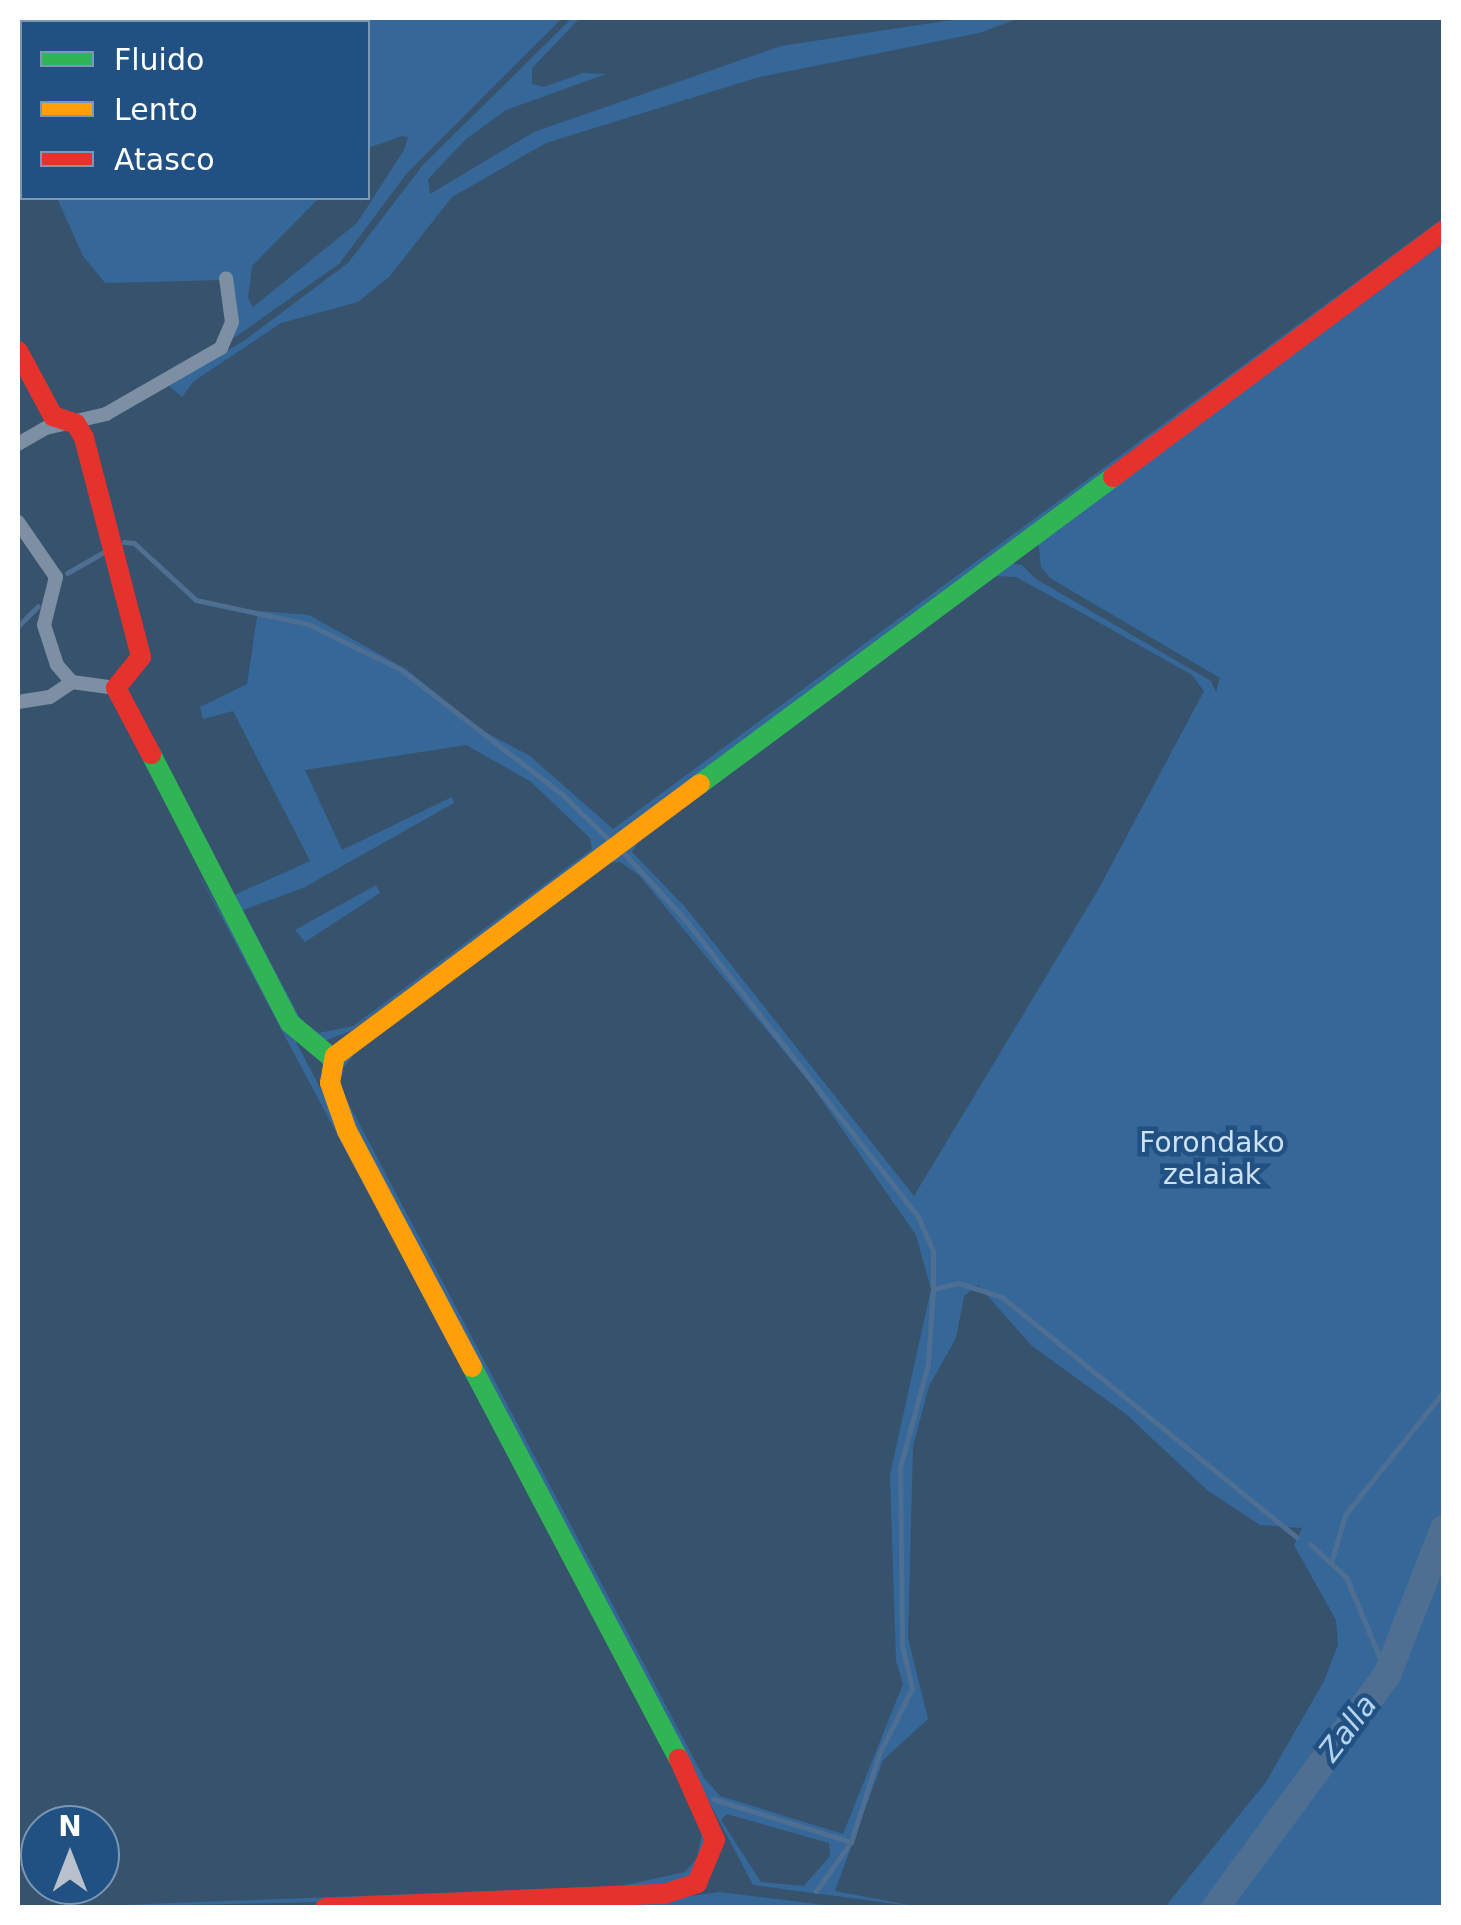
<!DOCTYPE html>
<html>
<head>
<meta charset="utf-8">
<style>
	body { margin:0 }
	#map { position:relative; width:1461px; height:1925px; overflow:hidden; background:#37526d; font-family:"DejaVu Sans",sans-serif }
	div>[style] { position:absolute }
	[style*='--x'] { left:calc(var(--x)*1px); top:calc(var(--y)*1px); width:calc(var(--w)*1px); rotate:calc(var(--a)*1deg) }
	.green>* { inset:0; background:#356899 }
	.stream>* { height:5px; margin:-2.5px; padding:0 2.5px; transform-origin:2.5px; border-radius:2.5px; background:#4e6f92 }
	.river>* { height:28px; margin:-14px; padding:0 14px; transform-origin:14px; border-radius:14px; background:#4e6f92 }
	.street>* { height:14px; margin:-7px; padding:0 7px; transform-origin:7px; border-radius:7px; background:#7d90a3 }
	.fast>* { height:20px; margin:-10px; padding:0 10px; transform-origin:10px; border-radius:10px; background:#30b455 }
	.slow>* { height:20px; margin:-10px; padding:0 10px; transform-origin:10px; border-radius:10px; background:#ff9f0a }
	.jam>* { height:20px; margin:-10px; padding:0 10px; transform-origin:10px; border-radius:10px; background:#e5322d }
	span { translate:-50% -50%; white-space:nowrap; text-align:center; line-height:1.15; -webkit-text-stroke:9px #215183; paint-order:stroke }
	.park-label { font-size:28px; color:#cde2f6 }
	.water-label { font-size:30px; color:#b5d3f0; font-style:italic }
	.frame { position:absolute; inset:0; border:20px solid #fff; pointer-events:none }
	.legend { position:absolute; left:20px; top:20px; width:350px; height:180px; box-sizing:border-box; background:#215183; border:2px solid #7a97b5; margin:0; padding:12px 18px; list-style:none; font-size:30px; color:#fff }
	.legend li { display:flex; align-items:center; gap:20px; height:50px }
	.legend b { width:50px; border:2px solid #7a97b5 }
	.north { position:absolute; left:20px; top:1805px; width:100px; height:100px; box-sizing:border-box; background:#215183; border:2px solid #7a97b5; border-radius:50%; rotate:0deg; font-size:28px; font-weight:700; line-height:40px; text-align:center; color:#fff }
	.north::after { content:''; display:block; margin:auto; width:35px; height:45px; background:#b9c2cc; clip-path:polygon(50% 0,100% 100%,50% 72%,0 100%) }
</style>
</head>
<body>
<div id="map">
	<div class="green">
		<div style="clip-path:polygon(18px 18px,562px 18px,407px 173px,339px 264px,231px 340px,222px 280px,105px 283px,83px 256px,57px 198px,319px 198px,252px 266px,248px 298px,253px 307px,357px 223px,404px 150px,408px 137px,402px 136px,368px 148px,368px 22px,22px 22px,22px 162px)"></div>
		<div style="clip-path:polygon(572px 18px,580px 18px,532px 68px,532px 84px,544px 87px,583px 73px,606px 74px,506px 110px,466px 139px,428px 179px,430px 194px,534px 132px,781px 46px,964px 18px,1020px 18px,979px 33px,759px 77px,546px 143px,452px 197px,389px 277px,358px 302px,281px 323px,194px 381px,182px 397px,169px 386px,245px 340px,348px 263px,423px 165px)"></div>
		<div style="clip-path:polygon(evenodd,1443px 218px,1443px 224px,351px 1031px,324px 1041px,298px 1028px,232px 896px,310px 861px,233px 711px,203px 719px,200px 707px,247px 684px,258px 611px,309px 615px,406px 669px,483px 731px,530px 756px,613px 829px,1443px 218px,466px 745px,530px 781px,590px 838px,592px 849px,353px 1026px,319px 1033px,301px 1020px,243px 910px,305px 887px,454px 803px,452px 797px,342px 850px,305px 770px,466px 745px)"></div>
		<div style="clip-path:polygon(evenodd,1443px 238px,1443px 1907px,1165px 1907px,1266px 1782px,1324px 1681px,1338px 1645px,1336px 1620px,1294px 1545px,1302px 1528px,1260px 1525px,1207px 1490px,1126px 1414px,1032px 1346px,978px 1285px,964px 1296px,956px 1338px,929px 1386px,913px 1446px,908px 1638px,928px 1719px,883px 1760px,835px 1891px,919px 1907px,753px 1885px,340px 1103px,343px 1059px,355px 1044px,1002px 563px,1022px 565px,1036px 579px,1211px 681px,1216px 692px,1220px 678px,1050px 578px,1041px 567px,1038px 538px,1443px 238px,996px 576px,1016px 577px,1084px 614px,1192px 675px,1204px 691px,1098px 890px,914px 1196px,686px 908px,632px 852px,642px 836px,996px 576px,1443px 238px,620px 862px,639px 875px,810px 1083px,916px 1235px,931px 1289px,890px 1475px,896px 1660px,903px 1684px,843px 1834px,720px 1796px,704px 1778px,341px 1089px,343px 1068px,357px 1051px,603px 863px,620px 862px,1443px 238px,727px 1814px,829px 1843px,830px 1856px,804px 1886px,761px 1882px,721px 1820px,727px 1814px)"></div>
		<div style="clip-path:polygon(197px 871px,295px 1040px,708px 1830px,697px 1869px,682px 1881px,661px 1889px,460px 1899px,42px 1908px,621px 1886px,685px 1872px,697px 1858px,702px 1833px,696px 1809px)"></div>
		<div style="clip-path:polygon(376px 885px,380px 893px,305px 942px,295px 930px)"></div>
		<div style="clip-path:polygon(719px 1892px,842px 1907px,498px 1908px,641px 1903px)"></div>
	</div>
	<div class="stream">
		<div style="--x:124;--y:542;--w:10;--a:6"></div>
		<div style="--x:134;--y:543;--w:84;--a:42.6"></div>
		<div style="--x:196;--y:600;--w:115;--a:12.1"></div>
		<div style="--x:308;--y:624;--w:102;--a:26.1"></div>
		<div style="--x:400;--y:669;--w:206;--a:37.7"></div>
		<div style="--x:563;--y:795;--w:63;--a:44.4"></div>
		<div style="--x:67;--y:573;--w:43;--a:-29.6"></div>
		<div style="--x:18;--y:626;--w:28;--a:-45"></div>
		<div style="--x:622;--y:851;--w:96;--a:47.5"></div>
		<div style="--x:687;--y:922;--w:375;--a:51.9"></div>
		<div style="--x:918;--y:1217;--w:37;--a:66"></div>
		<div style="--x:933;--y:1251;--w:38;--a:90"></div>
		<div style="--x:933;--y:1289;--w:26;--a:-13"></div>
		<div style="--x:958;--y:1283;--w:46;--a:17.7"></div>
		<div style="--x:1002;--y:1297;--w:380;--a:39.2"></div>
		<div style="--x:1310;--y:1544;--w:49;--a:42.5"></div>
		<div style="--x:1346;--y:1577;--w:106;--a:67.3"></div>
		<div style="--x:1331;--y:1563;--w:50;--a:-73.7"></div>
		<div style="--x:1345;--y:1515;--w:159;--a:-51.4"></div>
		<div style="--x:713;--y:1799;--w:145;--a:17.3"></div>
		<div style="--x:816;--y:1891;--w:60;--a:-54.5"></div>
		<div style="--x:851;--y:1842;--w:92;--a:-72.3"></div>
		<div style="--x:879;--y:1754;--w:74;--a:-63.4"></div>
		<div style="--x:912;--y:1688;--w:43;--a:-103.4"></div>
		<div style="--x:902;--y:1646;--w:179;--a:-90.6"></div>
		<div style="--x:900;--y:1467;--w:107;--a:-74.8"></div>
		<div style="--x:928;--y:1364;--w:75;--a:-86.2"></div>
	</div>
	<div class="river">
		<div style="--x:1215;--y:1908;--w:290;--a:-53.6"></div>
		<div style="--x:1387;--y:1675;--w:157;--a:-68.7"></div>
	</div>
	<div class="street">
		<div style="--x:18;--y:444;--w:32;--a:-30"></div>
		<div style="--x:46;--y:428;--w:62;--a:-13.1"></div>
		<div style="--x:106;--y:414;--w:133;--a:-29.9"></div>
		<div style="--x:221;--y:348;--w:28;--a:-67"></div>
		<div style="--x:232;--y:322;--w:44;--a:-97.8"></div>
		<div style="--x:18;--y:522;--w:67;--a:55.4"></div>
		<div style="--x:56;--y:577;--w:49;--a:104"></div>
		<div style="--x:44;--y:625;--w:42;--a:72"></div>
		<div style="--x:57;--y:665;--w:23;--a:49"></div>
		<div style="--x:18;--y:702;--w:32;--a:-9"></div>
		<div style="--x:50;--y:697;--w:27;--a:-34"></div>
		<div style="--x:72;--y:682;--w:44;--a:7.8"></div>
	</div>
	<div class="fast">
		<div style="--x:151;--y:754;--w:303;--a:62.7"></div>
		<div style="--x:290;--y:1023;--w:57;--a:40.1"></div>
		<div style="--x:700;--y:784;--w:515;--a:-36.62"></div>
		<div style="--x:472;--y:1367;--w:443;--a:62.2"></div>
	</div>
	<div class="slow">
		<div style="--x:472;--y:1367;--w:267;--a:-117.9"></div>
		<div style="--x:347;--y:1131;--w:51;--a:-109.5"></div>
		<div style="--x:330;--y:1083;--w:27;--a:-80"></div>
		<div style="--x:335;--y:1056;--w:455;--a:-36.7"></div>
	</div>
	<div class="jam">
		<div style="--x:18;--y:351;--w:74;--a:61.7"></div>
		<div style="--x:53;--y:416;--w:24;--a:19"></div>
		<div style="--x:76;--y:424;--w:16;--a:60"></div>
		<div style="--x:84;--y:438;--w:226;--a:75.4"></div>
		<div style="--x:141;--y:657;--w:40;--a:129"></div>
		<div style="--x:116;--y:688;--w:75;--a:62.1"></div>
		<div style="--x:1113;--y:477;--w:413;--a:-36.7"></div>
		<div style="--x:325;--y:1908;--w:339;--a:-2.4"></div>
		<div style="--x:664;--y:1894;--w:35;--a:-18"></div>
		<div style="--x:697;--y:1883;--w:47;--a:-67.3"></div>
		<div style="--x:715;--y:1840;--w:89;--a:-114"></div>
	</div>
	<div class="park-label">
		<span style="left:1212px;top:1159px">Forondako<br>zelaiak</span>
	</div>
	<div class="water-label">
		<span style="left:1348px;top:1728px;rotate:-53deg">Zalla</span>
	</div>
	<div class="frame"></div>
	<ul class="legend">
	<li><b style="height:12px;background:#30b455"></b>Fluido</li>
	<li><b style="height:12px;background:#ff9f0a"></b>Lento</li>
	<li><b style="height:12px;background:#e5322d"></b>Atasco</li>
	</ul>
	<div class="north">N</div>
</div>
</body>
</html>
